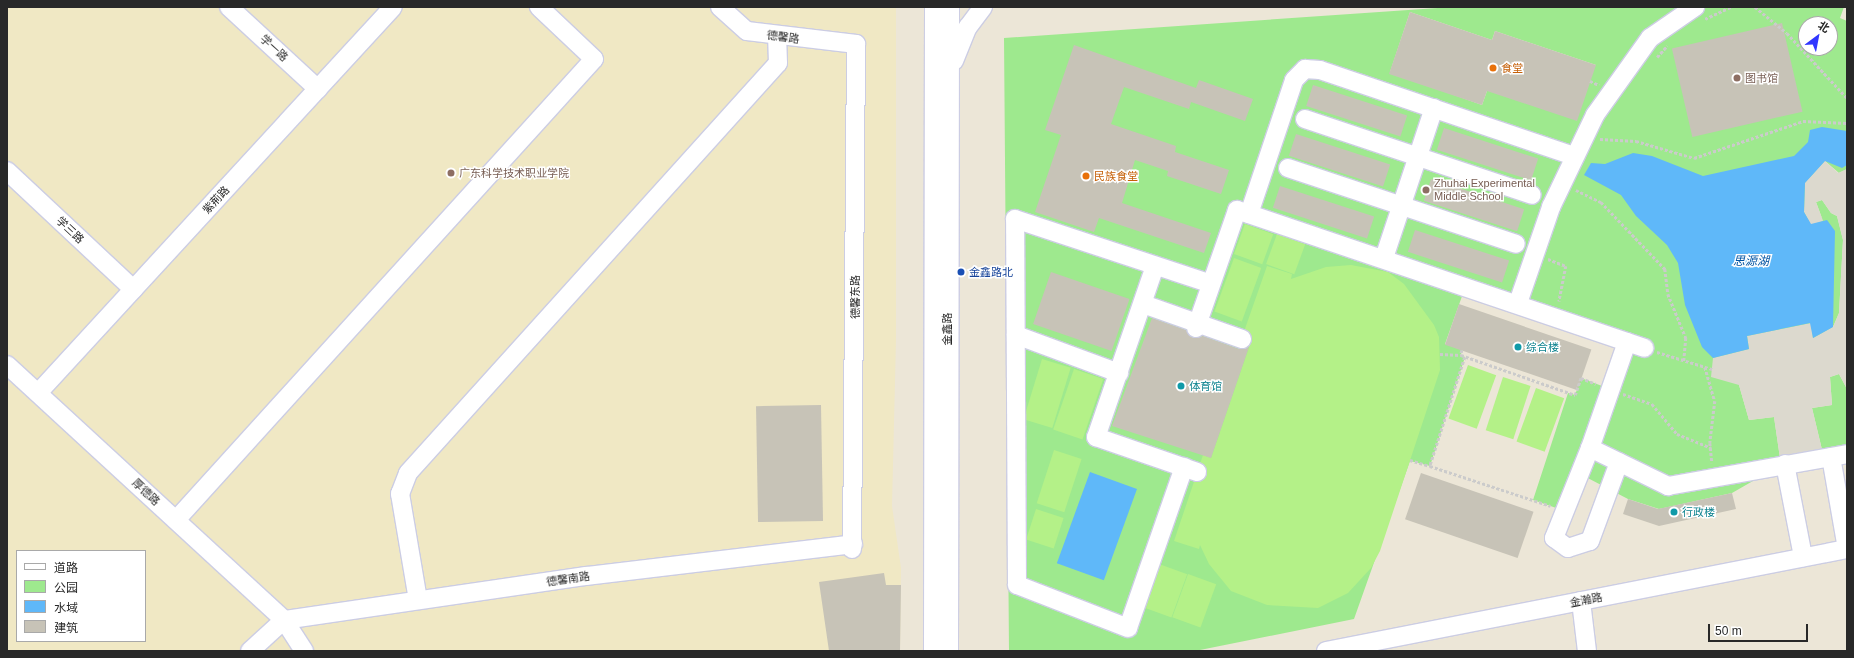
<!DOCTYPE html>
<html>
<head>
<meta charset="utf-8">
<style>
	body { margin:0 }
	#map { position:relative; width:1854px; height:658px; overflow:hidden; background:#ece6d7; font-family:Helvetica,"Noto Sans SC",sans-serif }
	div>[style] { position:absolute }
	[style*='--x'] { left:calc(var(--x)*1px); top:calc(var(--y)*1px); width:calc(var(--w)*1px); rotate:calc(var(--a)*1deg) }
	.education>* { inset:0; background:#f0e8c4 }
	.green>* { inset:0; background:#9ee98e }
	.pitch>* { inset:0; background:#b4f188; transform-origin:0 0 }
	.plaza>* { inset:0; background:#dcd9ce }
	.water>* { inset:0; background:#5fb8f9; transform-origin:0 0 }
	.building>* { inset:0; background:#c7c3b7; transform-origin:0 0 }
	.path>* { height:2.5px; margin-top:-1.25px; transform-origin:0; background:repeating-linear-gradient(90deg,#cbcbcb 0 3px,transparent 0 5px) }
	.roads { filter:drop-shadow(1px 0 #cccde3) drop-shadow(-1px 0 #cccde3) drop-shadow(0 1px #cccde3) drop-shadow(0 -1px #cccde3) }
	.minor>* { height:18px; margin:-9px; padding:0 9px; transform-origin:9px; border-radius:9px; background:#fff }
	.dots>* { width:11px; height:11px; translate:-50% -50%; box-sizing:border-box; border:2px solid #fff; border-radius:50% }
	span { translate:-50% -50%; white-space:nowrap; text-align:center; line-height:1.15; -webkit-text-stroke:3px #fff; paint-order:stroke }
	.street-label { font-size:11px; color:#282828 }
	.food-label { font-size:11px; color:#c56008 }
	.left { translate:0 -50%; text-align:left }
	.education-label { font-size:11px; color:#785e54 }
	.transit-label { font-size:11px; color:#164399 }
	.culture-label { font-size:11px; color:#0d838f }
	.water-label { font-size:12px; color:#0152a2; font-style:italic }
	.frame { position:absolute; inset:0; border:8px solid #282828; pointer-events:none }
	.legend { position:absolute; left:16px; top:550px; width:130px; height:92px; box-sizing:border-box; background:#fff; border:1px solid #a9a9a9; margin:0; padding:5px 7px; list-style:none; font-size:12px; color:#282828 }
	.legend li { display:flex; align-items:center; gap:8px; height:20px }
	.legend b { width:20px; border:1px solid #a9a9a9 }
	.north { position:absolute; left:1798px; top:16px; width:40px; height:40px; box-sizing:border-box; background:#fff; border:1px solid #a9a9a9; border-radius:50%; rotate:32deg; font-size:11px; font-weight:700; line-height:16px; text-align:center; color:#282828 }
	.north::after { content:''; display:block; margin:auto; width:14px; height:18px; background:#3137ff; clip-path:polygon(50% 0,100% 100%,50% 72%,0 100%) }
	.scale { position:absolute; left:1708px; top:624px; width:100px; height:18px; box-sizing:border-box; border:2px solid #282828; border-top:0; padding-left:5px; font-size:12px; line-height:14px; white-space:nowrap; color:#282828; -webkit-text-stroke:3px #fff; paint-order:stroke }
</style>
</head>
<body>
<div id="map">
	<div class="education">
		<div style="clip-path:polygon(evenodd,7px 7px,896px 7px,896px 340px,892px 506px,901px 568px,900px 651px,7px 651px,7px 7px,17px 551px,145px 551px,145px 641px,17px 641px,17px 551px)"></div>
	</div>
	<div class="green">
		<div style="clip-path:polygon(evenodd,1452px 7px,1844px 7px,1840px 18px,1847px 21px,1847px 169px,1839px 173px,1825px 161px,1805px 183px,1823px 221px,1816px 202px,1822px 200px,1831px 213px,1837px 216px,1843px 240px,1839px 313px,1833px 327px,1739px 385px,1749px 420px,1774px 417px,1781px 465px,1732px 493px,1659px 509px,1628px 499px,1580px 474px,1565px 511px,1533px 500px,1568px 393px,1575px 395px,1581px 378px,1610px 389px,1626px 342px,1466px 285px,1445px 344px,1462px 350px,1461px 355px,1465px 357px,1430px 466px,1410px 461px,1354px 619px,1195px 651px,1009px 651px,1004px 38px,1452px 7px,1410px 12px,1492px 40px,1495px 31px,1596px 65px,1487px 91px,1482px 105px,1390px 72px,1410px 12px,1452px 7px,1806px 24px,1830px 24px,1830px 48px,1806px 48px,1806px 24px)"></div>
		<div style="clip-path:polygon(1839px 374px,1847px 389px,1847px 454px,1824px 458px,1812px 408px,1832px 405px,1830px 377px)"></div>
	</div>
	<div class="pitch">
		<div style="left:1245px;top:224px;width:30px;height:32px;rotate:20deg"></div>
		<div style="left:1277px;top:234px;width:30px;height:32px;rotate:20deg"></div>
		<div style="left:1234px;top:258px;width:29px;height:57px;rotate:20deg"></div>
		<div style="clip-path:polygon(1351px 265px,1388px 272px,1404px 284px,1434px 325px,1439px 337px,1440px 370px,1380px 551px,1371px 568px,1348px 593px,1318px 608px,1267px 605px,1231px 591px,1209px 564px,1200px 545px,1199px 549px,1174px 541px,1203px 455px,1211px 458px,1249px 347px,1240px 343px,1267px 266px,1292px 274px,1291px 279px,1326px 267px)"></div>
		<div style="left:1042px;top:359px;width:30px;height:63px;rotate:17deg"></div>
		<div style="left:1468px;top:365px;width:30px;height:57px;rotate:20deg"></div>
		<div style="left:1074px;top:369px;width:31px;height:64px;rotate:19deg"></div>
		<div style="left:1503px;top:377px;width:29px;height:56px;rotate:18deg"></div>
		<div style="left:1536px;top:388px;width:30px;height:57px;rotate:20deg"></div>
		<div style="left:1054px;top:450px;width:29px;height:56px;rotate:18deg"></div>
		<div style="left:1036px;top:509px;width:29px;height:32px;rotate:18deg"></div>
		<div style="left:1159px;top:564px;width:30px;height:46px;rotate:20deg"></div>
		<div style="left:1188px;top:574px;width:30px;height:46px;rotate:20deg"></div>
	</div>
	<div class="plaza">
		<div style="clip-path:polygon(1825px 161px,1838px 173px,1847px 169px,1847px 389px,1839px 374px,1830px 377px,1832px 405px,1812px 408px,1824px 458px,1781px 465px,1774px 417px,1749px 420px,1739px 385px,1711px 377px,1713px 358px,1749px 349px,1747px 336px,1811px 323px,1813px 338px,1833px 327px,1839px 313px,1843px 240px,1837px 216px,1831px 213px,1822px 200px,1816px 202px,1823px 221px,1811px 225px,1804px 212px,1805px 183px)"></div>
	</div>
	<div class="water">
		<div style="clip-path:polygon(1822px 127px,1847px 131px,1847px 165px,1842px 168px,1825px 161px,1805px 183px,1804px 212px,1811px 224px,1827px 220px,1835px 231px,1833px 327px,1813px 338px,1810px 323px,1747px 336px,1749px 349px,1713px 358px,1702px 347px,1685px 305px,1678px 263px,1667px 245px,1636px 216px,1621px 195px,1584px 175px,1591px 163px,1605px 164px,1633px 153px,1652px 156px,1703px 176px,1794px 156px,1808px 142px,1810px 130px)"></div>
		<div style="left:1090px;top:472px;width:50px;height:97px;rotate:20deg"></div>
	</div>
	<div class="building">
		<div style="clip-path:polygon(1410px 12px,1492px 40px,1495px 31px,1596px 65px,1577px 121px,1487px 91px,1482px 105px,1389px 74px)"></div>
		<div style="left:1782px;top:23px;width:91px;height:113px;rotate:77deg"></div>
		<div style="clip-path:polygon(1074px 45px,1196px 88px,1199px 80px,1253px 99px,1245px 121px,1191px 102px,1189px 109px,1124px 87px,1111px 124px,1176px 146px,1175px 152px,1229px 170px,1221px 194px,1167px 176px,1168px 171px,1135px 160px,1122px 203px,1211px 233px,1204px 253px,1099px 218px,1094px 232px,1035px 212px,1061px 135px,1045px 130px)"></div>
		<div style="left:1313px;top:85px;width:99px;height:22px;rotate:18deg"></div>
		<div style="left:1444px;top:128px;width:99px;height:23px;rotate:18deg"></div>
		<div style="left:1296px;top:134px;width:99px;height:23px;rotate:18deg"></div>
		<div style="left:1431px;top:179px;width:98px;height:23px;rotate:18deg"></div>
		<div style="left:1280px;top:186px;width:99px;height:23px;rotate:18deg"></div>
		<div style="left:1415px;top:230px;width:99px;height:23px;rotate:18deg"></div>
		<div style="left:1051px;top:272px;width:83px;height:55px;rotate:19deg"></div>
		<div style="left:1459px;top:304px;width:140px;height:43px;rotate:19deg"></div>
		<div style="clip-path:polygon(1152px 318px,1186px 330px,1193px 338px,1203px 336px,1239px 349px,1249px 347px,1211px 458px,1112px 426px)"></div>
		<div style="left:821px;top:405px;width:116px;height:65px;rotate:89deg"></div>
		<div style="left:1421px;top:473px;width:119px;height:49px;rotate:19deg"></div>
		<div style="clip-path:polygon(1732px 493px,1736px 509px,1659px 526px,1623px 514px,1628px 499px,1658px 509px)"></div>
		<div style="clip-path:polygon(884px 573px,886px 585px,901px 585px,900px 651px,829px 651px,819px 582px)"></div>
	</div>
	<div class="path">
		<div style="--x:1755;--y:7;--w:41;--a:39.1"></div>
		<div style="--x:1787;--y:33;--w:88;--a:47.3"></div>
		<div style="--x:1705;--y:19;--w:29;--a:-25"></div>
		<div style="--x:1657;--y:57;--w:15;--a:-48"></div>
		<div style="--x:1590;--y:81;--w:10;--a:24"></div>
		<div style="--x:1600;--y:139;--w:36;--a:3"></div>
		<div style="--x:1636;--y:141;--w:60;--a:16.3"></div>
		<div style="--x:1694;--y:158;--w:115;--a:-18.7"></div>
		<div style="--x:1803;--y:121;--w:44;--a:2.6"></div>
		<div style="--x:1576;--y:190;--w:28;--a:26"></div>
		<div style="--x:1601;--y:202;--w:93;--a:46.3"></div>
		<div style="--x:1665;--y:269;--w:25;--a:83"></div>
		<div style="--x:1668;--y:294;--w:48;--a:67.8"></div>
		<div style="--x:1686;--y:338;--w:23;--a:95"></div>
		<div style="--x:1548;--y:259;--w:19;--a:21"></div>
		<div style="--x:1566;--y:266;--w:36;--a:101"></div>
		<div style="--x:1462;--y:350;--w:5;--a:101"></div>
		<div style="--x:1461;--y:355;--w:121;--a:19.3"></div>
		<div style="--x:1575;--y:395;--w:18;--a:-71"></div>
		<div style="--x:1581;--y:378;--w:16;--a:22"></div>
		<div style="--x:1657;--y:352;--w:58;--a:17.2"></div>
		<div style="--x:1440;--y:354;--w:21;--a:3"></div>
		<div style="--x:1465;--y:357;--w:114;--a:107.8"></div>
		<div style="--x:1430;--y:466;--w:127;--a:18.3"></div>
		<div style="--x:1705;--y:367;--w:35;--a:74"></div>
		<div style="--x:1715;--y:401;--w:42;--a:96.8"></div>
		<div style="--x:1710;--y:443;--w:20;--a:84"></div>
		<div style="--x:1623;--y:394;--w:31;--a:19"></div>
		<div style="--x:1652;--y:404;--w:39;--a:50"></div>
		<div style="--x:1677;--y:434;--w:37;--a:22"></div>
		<div style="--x:1410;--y:460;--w:21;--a:17"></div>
	</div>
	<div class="roads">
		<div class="minor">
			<div style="--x:229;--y:7;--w:121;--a:42.7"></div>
			<div style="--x:720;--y:7;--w:36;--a:42"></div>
			<div style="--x:747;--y:31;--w:110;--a:6.8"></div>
			<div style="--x:856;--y:44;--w:505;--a:90.45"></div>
			<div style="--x:954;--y:61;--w:37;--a:-68"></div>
			<div style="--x:968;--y:27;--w:25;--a:-53"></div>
			<div style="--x:1305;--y:119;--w:239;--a:18.5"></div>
			<div style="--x:1288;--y:168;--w:240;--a:18.4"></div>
			<div style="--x:7;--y:171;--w:173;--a:43.1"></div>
			<div style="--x:1249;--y:214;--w:141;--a:-71.4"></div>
			<div style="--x:1294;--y:80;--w:16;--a:-45"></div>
			<div style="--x:1305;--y:69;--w:15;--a:4"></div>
			<div style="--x:1320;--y:70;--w:268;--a:18.7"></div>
			<div style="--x:1384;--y:258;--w:158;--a:-71.6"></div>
			<div style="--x:1155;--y:266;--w:181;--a:109"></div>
			<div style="--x:1096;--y:437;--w:107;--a:19.1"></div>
			<div style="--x:1518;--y:303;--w:102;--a:-71"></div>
			<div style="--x:1551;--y:207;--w:102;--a:-64.4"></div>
			<div style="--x:1595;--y:115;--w:95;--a:-54.5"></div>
			<div style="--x:1650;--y:38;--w:55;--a:-34.6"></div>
			<div style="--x:1143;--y:304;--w:105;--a:19.5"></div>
			<div style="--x:1196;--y:328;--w:125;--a:-70.8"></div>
			<div style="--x:1237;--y:210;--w:430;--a:18.7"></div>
			<div style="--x:1016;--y:335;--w:110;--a:20.3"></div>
			<div style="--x:1627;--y:342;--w:112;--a:109.2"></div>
			<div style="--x:1590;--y:448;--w:87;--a:26"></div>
			<div style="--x:1668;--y:486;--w:182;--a:-10.1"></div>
			<div style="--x:7;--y:365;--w:377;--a:42.6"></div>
			<div style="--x:284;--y:620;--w:37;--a:57"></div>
			<div style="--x:38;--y:393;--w:524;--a:-47.4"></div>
			<div style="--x:1590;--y:448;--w:97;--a:111.8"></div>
			<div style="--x:1554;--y:538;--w:17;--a:36"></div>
			<div style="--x:1568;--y:548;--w:23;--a:-18"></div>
			<div style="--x:1590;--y:541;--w:84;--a:-69.8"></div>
			<div style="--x:1831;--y:457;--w:93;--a:80.1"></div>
			<div style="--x:1785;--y:464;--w:95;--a:79"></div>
			<div style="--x:1184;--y:467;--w:170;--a:109.2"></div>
			<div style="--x:1128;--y:628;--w:119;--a:-158.8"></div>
			<div style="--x:1017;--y:585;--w:366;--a:-90.3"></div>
			<div style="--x:1015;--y:219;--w:206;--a:18.3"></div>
			<div style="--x:176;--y:520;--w:622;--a:-47.8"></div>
			<div style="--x:594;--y:59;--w:76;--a:-136.6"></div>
			<div style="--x:418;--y:600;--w:108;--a:-99.6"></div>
			<div style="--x:400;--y:494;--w:22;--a:-69"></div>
			<div style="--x:408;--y:473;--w:552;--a:-47.94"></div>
			<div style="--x:778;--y:63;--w:27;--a:-92"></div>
			<div style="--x:1581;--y:601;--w:50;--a:83.2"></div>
			<div style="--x:284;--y:620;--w:305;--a:-8.3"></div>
			<div style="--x:586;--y:576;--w:269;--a:-6.8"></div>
			<div style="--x:250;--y:651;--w:46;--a:-42.4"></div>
			<div style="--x:933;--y:651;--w:644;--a:-89.91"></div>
			<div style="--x:949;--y:651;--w:644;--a:-89.91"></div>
			<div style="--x:1326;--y:651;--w:531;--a:-11.08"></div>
		</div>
	</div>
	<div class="dots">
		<div style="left:1493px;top:68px;background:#e8710a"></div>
		<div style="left:1737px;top:78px;background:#8d6e63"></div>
		<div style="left:451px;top:173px;background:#8d6e63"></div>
		<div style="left:1086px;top:176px;background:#e8710a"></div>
		<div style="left:1426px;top:190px;background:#8d6e63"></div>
		<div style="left:961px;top:272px;background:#1a4fb4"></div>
		<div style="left:1518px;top:347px;background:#0f9aa8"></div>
		<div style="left:1181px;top:386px;background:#0f9aa8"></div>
		<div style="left:1674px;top:512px;background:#0f9aa8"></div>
	</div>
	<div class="street-label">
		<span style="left:783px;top:37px;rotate:8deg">德馨路</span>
		<span style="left:274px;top:48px;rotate:42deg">学一路</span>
		<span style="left:216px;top:200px;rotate:-47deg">紫荊路</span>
		<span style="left:70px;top:230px;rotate:43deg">学三路</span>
		<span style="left:855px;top:297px;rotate:-90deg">德馨东路</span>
		<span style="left:947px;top:329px;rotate:-90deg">金鑫路</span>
		<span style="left:146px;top:492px;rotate:43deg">厚德路</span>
		<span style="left:568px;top:579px;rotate:-8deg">德馨南路</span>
		<span style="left:1586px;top:600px;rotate:-11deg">金瀚路</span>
	</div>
	<div class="food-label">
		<span class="left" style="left:1501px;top:68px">食堂</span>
		<span class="left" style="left:1094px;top:176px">民族食堂</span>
	</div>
	<div class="education-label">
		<span class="left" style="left:1745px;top:78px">图书馆</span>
		<span class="left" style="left:459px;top:173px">广东科学技术职业学院</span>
		<span class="left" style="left:1434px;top:190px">Zhuhai Experimental<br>Middle School</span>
	</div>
	<div class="transit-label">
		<span class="left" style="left:969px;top:272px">金鑫路北</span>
	</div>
	<div class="culture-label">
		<span class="left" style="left:1526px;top:347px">综合楼</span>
		<span class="left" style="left:1189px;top:386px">体育馆</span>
		<span class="left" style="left:1682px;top:512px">行政楼</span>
	</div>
	<div class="water-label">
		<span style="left:1751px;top:262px">思源湖</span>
	</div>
	<div class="frame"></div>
	<ul class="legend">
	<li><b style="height:5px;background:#fff"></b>道路</li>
	<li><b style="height:11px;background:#9ee98e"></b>公园</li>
	<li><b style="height:11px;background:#5fb8f9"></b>水域</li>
	<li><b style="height:11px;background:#c7c3b7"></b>建筑</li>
	</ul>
	<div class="north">北</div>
	<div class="scale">50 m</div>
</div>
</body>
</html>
